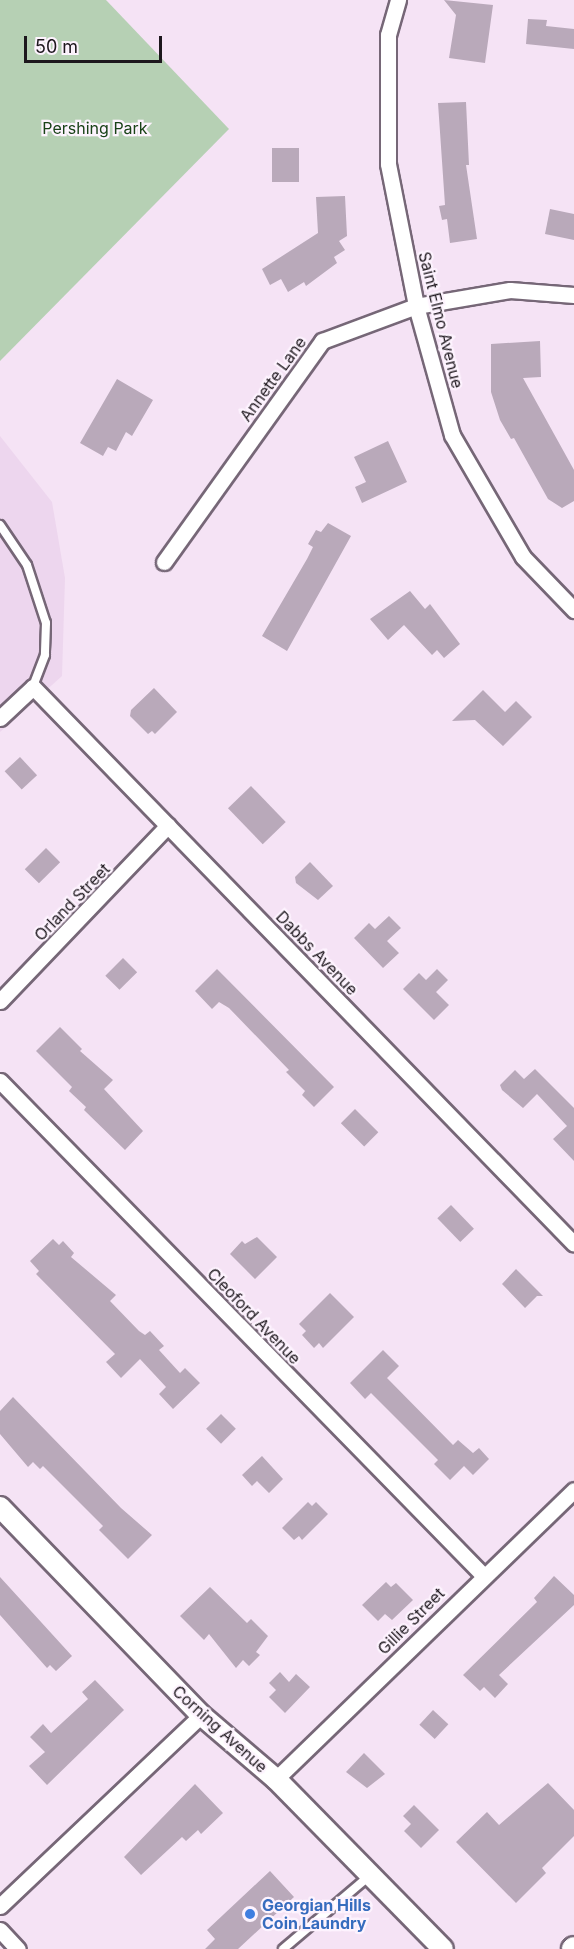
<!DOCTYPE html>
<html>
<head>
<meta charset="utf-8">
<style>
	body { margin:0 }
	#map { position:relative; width:574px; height:1949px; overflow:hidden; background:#f5e3f5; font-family:Inter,sans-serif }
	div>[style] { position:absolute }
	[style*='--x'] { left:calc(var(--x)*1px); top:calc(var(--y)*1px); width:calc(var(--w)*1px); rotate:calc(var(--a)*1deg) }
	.built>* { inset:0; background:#edd6ee }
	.green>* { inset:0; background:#b6d0b4 }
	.building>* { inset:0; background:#b9a9ba; transform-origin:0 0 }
	.roads { filter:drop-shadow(2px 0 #766777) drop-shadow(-2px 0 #766777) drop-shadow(0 2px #766777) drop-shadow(0 -2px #766777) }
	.service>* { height:8px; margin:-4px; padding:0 4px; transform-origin:4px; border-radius:4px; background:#fff }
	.minor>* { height:15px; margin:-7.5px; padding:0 7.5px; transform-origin:7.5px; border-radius:7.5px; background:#fff }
	.tertiary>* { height:20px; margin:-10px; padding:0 10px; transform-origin:10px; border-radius:10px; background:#fff }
	.secondary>* { height:22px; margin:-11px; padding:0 11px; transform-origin:11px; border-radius:11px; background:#fff }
	.dots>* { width:16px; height:16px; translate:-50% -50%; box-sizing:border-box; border:3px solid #fdf3fe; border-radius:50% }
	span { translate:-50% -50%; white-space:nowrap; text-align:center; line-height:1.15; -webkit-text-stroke:4.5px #fdf3fe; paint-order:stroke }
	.park-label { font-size:16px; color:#194217 }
	.street-label { font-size:16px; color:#1d171d }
	.shop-label { font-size:16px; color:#366cbe; font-weight:700 }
	.left { translate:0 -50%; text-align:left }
	.scale { position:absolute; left:24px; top:36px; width:138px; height:27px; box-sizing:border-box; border:3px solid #1d171d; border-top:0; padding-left:8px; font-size:18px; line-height:21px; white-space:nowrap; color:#1d171d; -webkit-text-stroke:4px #fdf3fe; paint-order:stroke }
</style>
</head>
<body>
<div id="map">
	<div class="built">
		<div style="clip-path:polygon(0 436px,52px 502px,65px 578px,62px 676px,0 732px)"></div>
	</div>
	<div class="green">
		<div style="clip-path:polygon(0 0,106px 0,229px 129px,0 361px)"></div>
	</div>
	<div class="building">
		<div style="clip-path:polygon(444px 0,493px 5px,485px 63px,449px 58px,456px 15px)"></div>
		<div style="clip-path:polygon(528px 19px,547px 20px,546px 26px,574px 29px,574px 49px,526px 44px)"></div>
		<div style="clip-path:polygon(466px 102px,469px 165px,466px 165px,477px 239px,450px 243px,447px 219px,442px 220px,439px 206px,445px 205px,438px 103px)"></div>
		<div style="left:272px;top:148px;width:27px;height:34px"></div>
		<div style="clip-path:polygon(345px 196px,347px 236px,339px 241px,345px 250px,334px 257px,337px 263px,306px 286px,304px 282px,288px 292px,281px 279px,270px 285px,262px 269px,318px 233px,316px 197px)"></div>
		<div style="clip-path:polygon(550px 209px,574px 214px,574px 240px,545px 234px)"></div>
		<div style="clip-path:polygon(540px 341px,541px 377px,523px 378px,574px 470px,574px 501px,562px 508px,548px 499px,514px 438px,511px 439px,500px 420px,491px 392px,491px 344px)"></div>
		<div style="clip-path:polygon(117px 379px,153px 400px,132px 436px,126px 432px,116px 451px,108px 447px,103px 456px,80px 443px)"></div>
		<div style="clip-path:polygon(388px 441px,407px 482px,362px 503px,355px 487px,366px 482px,354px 457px)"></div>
		<div style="clip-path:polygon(328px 523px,351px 536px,287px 651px,262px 636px,307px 559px,313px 547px,308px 544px,316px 530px,321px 532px)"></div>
		<div style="clip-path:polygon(410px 591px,425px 609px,430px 604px,460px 644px,444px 658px,437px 650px,432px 655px,404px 625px,388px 640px,370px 619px)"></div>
		<div style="clip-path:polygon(154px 688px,177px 712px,155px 734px,152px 731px,148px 734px,130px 716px,131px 710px)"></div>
		<div style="clip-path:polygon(483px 690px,505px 712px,516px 701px,532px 717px,503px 746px,475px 720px,452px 721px)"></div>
		<div style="left:20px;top:757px;width:25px;height:21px;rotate:47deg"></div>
		<div style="left:251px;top:786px;width:50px;height:32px;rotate:46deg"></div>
		<div style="left:46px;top:848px;width:20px;height:30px;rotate:45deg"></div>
		<div style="clip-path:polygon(310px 862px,333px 886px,318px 900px,296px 883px,295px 877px)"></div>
		<div style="clip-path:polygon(389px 916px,401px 928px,387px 941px,399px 953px,383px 968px,354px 938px,369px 923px,375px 929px)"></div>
		<div style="left:123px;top:958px;width:20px;height:25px;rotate:45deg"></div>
		<div style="clip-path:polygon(217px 969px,334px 1087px,314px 1107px,302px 1095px,305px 1091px,286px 1072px,289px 1070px,229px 1008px,219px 1002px,212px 1009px,195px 991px)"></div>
		<div style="clip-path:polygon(437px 969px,448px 980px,436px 992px,449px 1005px,434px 1020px,403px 989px,419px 973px,426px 980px)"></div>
		<div style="clip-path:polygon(60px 1027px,82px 1049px,80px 1051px,113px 1080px,104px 1089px,143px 1131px,125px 1150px,84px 1110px,86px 1107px,69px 1091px,72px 1087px,36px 1051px)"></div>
		<div style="clip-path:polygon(535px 1069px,574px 1108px,574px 1161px,553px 1139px,567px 1126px,537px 1094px,523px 1108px,502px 1090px,500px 1085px,515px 1070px,524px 1079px)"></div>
		<div style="left:355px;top:1109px;width:33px;height:20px;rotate:45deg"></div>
		<div style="left:451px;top:1205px;width:33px;height:19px;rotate:46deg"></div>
		<div style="clip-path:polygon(257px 1237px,277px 1257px,255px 1279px,230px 1254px,242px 1241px,245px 1244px)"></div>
		<div style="clip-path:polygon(53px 1239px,59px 1245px,63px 1241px,74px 1253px,71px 1257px,116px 1295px,110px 1301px,139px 1331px,145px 1335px,150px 1331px,164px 1346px,159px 1350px,180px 1373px,185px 1368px,200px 1383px,173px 1409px,159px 1394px,166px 1387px,140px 1359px,121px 1378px,106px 1362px,115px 1354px,36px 1274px,39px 1271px,30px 1261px)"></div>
		<div style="clip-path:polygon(516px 1269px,543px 1296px,537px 1296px,525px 1308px,502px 1284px)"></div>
		<div style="clip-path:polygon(330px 1293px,354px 1317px,323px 1348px,319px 1343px,314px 1348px,302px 1335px,306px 1331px,299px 1324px)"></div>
		<div style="clip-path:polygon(383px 1350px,399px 1366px,387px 1378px,453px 1445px,458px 1440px,473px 1453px,479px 1448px,489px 1459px,473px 1475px,464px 1466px,450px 1480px,434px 1464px,438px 1460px,371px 1393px,365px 1399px,350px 1383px)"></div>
		<div style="clip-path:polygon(13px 1397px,121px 1508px,152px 1535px,128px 1559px,99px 1530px,103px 1526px,43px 1466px,40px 1469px,33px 1462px,28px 1467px,0 1434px,0 1411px)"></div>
		<div style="left:221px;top:1414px;width:21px;height:21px;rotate:45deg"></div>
		<div style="clip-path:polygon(262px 1456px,283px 1479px,269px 1493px,257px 1481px,252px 1486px,242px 1475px)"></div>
		<div style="clip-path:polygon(308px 1502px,312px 1506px,316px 1502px,328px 1514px,302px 1540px,299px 1536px,294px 1540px,282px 1528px)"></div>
		<div style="clip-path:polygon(554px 1576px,574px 1595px,574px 1605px,499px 1675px,508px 1684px,495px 1698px,484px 1687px,480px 1691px,463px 1675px,537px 1602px,534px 1598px)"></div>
		<div style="clip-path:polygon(0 1577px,72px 1656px,56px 1671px,50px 1665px,47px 1668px,0 1615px)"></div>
		<div style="clip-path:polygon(386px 1582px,391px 1587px,396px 1583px,413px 1600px,392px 1620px,385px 1614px,378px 1621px,362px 1605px)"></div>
		<div style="clip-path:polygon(210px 1587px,247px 1623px,251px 1619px,268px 1636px,256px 1652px,260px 1655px,249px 1666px,243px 1660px,236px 1668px,209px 1634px,204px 1640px,180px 1616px)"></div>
		<div style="clip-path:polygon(280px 1672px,289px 1682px,296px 1674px,310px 1687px,285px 1713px,269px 1697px,276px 1690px,269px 1683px)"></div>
		<div style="clip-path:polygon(95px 1680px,124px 1710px,47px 1785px,29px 1766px,45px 1752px,30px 1737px,43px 1724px,51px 1733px,88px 1699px,82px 1692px)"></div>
		<div style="left:433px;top:1710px;width:21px;height:20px;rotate:43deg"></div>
		<div style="clip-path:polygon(364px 1753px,385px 1774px,367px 1788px,346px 1772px)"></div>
		<div style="clip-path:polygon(548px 1783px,574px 1810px,574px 1836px,542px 1868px,546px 1873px,516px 1903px,456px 1842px,487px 1812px,499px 1825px)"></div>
		<div style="clip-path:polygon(195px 1784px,223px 1813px,201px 1834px,198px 1830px,186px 1841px,182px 1837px,141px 1875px,124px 1857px)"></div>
		<div style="clip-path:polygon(414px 1805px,439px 1830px,421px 1848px,404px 1831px,411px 1824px,403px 1816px)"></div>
		<div style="clip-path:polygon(270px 1871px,294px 1897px,238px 1949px,205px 1949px,215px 1939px,207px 1930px)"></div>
	</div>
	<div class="roads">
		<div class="service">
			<div style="--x:0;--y:525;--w:48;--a:56"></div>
			<div style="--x:27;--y:565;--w:61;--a:71.9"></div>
			<div style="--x:46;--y:623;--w:32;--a:92"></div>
			<div style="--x:45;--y:655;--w:34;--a:111"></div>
			<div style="--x:283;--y:1949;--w:113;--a:-40.3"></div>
		</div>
		<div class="minor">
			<div style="--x:398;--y:0;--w:36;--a:106"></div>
			<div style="--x:388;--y:35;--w:129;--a:90"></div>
			<div style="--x:388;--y:164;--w:145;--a:78.8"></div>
			<div style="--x:416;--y:306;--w:134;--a:74.4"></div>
			<div style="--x:452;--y:435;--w:141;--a:59.8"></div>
			<div style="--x:523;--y:557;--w:74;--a:46.1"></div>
			<div style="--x:164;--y:562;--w:272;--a:-54.4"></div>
			<div style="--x:322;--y:341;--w:100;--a:-20.4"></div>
			<div style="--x:416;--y:306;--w:95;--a:-9.7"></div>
			<div style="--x:510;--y:290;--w:64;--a:4.5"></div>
			<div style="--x:0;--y:718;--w:45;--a:-43.2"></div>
			<div style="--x:33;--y:687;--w:776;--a:45.83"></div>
			<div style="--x:0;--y:1001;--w:243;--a:-46.3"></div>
			<div style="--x:0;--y:1081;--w:691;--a:45.65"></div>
			<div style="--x:276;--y:1779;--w:415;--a:-44.1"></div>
			<div style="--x:0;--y:1906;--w:277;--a:-43.5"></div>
			<div style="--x:0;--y:1930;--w:26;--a:47"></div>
		</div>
		<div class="tertiary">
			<div style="--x:0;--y:1507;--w:289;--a:46"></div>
			<div style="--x:201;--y:1715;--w:99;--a:40.5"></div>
			<div style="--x:276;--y:1779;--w:238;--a:45.5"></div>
		</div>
		<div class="secondary">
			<div style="--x:573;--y:1949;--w:1;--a:-45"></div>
		</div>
	</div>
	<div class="dots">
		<div style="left:250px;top:1914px;background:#3f7fe0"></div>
	</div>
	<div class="park-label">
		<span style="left:95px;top:128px">Pershing Park</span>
	</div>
	<div class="street-label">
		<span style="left:441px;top:320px;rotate:76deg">Saint Elmo Avenue</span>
		<span style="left:273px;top:379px;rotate:-54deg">Annette Lane</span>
		<span style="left:72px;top:902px;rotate:-46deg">Orland Street</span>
		<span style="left:317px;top:953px;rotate:46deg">Dabbs Avenue</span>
		<span style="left:254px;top:1316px;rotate:46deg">Cleoford Avenue</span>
		<span style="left:411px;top:1621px;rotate:-45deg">Gillie Street</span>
		<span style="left:220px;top:1729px;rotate:42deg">Corning Avenue</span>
	</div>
	<div class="shop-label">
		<span class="left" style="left:262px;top:1914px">Georgian Hills<br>Coin Laundry</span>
	</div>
	<div class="scale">50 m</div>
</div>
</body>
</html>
